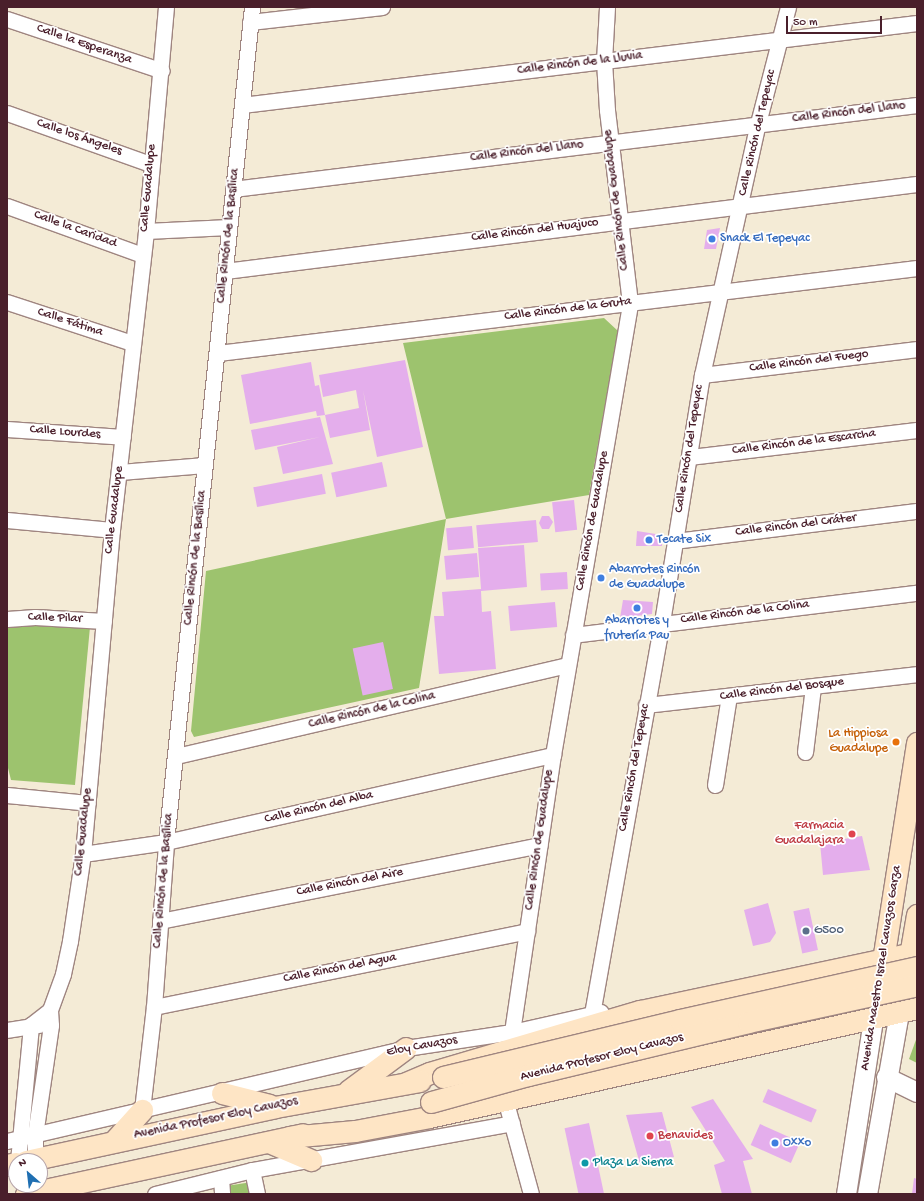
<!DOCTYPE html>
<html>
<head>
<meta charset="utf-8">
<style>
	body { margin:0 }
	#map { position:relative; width:924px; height:1201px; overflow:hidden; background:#f4ebd6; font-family:"Gochi Hand",sans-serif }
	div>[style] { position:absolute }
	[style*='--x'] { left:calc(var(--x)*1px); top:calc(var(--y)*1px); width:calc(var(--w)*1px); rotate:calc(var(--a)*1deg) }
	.green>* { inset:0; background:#9dc36e }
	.building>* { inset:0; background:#e4aeec; transform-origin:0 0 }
	.roads { filter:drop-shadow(1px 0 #9f8580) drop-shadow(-1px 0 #9f8580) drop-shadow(0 1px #9f8580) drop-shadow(0 -1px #9f8580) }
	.minor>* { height:15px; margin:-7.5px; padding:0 7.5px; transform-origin:7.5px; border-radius:7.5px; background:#fff }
	.tertiary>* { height:19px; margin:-9.5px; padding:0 9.5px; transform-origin:9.5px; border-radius:9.5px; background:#fff }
	.secondary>* { height:21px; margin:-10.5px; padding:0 10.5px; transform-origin:10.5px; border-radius:10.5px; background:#fee5c5 }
	.bridges { filter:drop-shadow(1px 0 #9f8580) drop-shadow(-1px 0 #9f8580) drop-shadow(0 1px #9f8580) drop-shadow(0 -1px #9f8580) }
	.secondary-bridge>* { height:21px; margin:-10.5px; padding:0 10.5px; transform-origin:10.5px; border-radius:10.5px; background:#fee5c5 }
	.dots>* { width:11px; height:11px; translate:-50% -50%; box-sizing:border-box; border:2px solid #fff; border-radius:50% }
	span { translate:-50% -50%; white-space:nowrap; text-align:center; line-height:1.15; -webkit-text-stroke:3.5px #fff; paint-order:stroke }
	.street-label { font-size:13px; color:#4a1f2b }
	.shop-label { font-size:13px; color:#366cbe }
	.left { translate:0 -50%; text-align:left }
	.food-label { font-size:13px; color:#c56008 }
	.right { translate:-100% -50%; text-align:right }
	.health-label { font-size:13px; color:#be3a42 }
	.service-label { font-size:13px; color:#4e5e75 }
	.culture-label { font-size:13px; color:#0d838f }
	.frame { position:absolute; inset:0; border:8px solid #4a1f2b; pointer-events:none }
	.north { position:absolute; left:8px; top:1153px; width:40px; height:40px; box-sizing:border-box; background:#fff; border:1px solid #b7a5aa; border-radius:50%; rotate:332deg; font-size:11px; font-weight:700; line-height:16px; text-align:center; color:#4a1f2b }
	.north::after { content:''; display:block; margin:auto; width:14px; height:18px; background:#1f6fb2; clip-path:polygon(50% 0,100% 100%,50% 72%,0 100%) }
	.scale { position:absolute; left:786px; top:16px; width:96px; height:18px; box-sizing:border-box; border:2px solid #4a1f2b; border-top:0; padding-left:5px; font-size:12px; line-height:14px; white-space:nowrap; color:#4a1f2b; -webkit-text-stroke:3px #fff; paint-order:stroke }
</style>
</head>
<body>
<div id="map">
	<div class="green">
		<div style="clip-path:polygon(604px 318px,618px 331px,589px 495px,446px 519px,419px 688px,194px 737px,191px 731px,206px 571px,446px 519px,403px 343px)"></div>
		<div style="clip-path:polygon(7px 623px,90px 627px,75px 785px,11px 780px,7px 764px)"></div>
		<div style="clip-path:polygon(917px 1037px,917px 1063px,909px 1059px)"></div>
		<div style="clip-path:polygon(252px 1182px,253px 1194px,227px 1194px,226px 1186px)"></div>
	</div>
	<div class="building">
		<div style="clip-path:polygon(720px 228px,716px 249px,704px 249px,707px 230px)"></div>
		<div style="clip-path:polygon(405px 360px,423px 447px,377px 457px,363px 390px,370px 430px,330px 438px,325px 415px,359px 408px,356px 390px,323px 397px,319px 375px)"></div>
		<div style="clip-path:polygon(311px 362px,315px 386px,319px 385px,325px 415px,317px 416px,316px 411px,250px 424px,241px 375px)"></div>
		<div style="clip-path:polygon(320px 417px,333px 464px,283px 474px,277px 447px,320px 437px,255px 450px,251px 430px)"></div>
		<div style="left:382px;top:462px;width:25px;height:52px;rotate:78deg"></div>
		<div style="left:322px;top:474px;width:20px;height:70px;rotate:79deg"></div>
		<div style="left:574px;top:500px;width:30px;height:22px;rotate:84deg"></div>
		<div style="clip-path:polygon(542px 516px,549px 516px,553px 522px,549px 529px,542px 529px,539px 523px)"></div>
		<div style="left:536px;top:520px;width:22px;height:60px;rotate:85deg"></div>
		<div style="left:472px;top:526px;width:22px;height:26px;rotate:85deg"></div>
		<div style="clip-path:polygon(637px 531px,662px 535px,662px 546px,636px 546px)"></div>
		<div style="clip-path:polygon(524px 545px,527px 587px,481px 591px,482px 612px,491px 611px,496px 669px,439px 674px,434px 616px,444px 616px,442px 592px,481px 589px,478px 548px)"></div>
		<div style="left:477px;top:553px;width:24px;height:33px;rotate:85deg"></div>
		<div style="left:567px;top:572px;width:17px;height:27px;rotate:87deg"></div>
		<div style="clip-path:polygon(623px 600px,653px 602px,652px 614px,620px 618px)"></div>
		<div style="left:555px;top:602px;width:25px;height:47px;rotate:85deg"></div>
		<div style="left:383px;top:642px;width:48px;height:31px;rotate:78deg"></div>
		<div style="clip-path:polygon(862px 836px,870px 870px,823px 875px,820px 843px)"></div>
		<div style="clip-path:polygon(768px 903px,776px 933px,770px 942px,753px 946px,744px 910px)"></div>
		<div style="left:809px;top:908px;width:43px;height:16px;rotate:78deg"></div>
		<div style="left:768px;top:1089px;width:53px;height:14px;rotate:23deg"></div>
		<div style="clip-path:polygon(713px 1099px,753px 1159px,743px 1161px,752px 1194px,722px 1194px,714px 1165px,725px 1161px,691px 1107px)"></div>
		<div style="clip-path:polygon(662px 1112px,674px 1157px,640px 1164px,626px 1115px)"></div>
		<div style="left:589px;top:1123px;width:73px;height:25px;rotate:78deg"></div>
		<div style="left:760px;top:1124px;width:44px;height:23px;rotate:24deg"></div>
		<div style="clip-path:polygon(914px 1178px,917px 1179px,917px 1194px,912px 1194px)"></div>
	</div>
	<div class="roads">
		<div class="minor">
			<div style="--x:7;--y:19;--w:163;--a:18.5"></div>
			<div style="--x:250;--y:22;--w:133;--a:-6.5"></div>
			<div style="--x:242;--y:105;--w:680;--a:-6.93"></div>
			<div style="--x:7;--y:113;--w:152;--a:19.6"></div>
			<div style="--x:233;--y:189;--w:689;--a:-7"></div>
			<div style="--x:7;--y:206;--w:144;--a:19.9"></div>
			<div style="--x:146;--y:231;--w:83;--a:-2.8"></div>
			<div style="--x:225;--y:271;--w:697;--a:-7.17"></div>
			<div style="--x:7;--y:302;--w:132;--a:18.2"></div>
			<div style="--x:218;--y:353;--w:704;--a:-6.93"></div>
			<div style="--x:702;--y:375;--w:217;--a:-6.9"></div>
			<div style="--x:7;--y:429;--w:116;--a:3.9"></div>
			<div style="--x:690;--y:457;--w:229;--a:-6.8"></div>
			<div style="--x:120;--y:472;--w:85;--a:-4.7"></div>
			<div style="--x:7;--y:520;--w:105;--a:5.4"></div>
			<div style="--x:675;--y:541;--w:244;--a:-7.1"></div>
			<div style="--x:7;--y:619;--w:28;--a:-4"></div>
			<div style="--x:35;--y:617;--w:69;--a:3.3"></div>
			<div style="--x:573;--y:635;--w:347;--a:-7"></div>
			<div style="--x:646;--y:705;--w:273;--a:-6.5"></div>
			<div style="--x:805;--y:752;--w:65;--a:-83"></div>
			<div style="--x:176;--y:756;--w:402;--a:-13.1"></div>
			<div style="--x:715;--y:785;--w:90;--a:-81.1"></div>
			<div style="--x:7;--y:795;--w:81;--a:5.6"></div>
			<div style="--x:83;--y:854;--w:84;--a:-8.2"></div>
			<div style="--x:166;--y:842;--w:397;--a:-12.7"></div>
			<div style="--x:160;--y:921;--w:387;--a:-11.3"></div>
			<div style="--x:154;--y:1007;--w:381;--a:-11.5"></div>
			<div style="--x:592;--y:1014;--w:398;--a:-79.9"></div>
			<div style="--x:662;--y:622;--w:250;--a:-80.8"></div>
			<div style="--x:702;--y:375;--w:258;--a:-77.5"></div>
			<div style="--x:758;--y:123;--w:120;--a:-75.5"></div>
			<div style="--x:7;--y:1030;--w:33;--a:-9"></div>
			<div style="--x:512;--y:1032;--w:280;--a:-81.6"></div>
			<div style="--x:553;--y:755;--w:459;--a:-80.3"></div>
			<div style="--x:630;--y:303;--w:194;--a:-96.8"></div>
			<div style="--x:607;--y:110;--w:49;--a:-93.5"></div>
			<div style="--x:604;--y:61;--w:54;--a:-86.8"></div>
			<div style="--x:505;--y:1099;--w:98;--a:74.7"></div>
			<div style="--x:142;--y:1110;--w:104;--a:-83.4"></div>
			<div style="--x:154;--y:1007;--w:165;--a:-85.8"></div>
			<div style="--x:166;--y:842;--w:839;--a:-84.12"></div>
			<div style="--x:7;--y:1141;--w:410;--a:-13.1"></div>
			<div style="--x:406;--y:1048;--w:107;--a:-8.6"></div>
			<div style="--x:512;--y:1032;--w:91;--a:-12.7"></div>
			<div style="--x:35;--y:1159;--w:24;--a:-90"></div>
			<div style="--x:35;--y:1135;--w:111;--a:-81.7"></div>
			<div style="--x:51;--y:1025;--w:15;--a:-94"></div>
			<div style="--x:50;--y:1010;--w:38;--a:-70"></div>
			<div style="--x:63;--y:974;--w:34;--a:-78"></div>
			<div style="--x:70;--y:941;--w:88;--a:-81.5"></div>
			<div style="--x:83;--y:854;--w:325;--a:-84.9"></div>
			<div style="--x:112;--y:530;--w:301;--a:-83.5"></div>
			<div style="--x:146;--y:231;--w:225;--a:-84.9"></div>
			<div style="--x:18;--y:1161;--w:137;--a:-84.5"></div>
			<div style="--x:31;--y:1025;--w:24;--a:-38"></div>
			<div style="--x:252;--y:1170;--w:25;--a:78"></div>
			<div style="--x:221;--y:1178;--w:16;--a:86"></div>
			<div style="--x:155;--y:1194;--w:100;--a:-13.9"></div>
			<div style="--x:252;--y:1170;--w:264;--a:-10.2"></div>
		</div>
		<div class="tertiary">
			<div style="--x:886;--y:1077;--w:34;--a:26"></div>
			<div style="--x:846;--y:1194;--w:177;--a:-81.2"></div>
			<div style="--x:867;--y:1194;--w:185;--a:-80"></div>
		</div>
		<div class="secondary">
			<div style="--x:908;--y:967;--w:53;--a:-80.2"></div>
			<div style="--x:881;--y:973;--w:233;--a:-81.1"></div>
			<div style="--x:406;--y:1083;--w:25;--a:-23"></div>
			<div style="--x:429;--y:1073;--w:220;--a:-16.4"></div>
			<div style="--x:640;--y:1011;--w:283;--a:-12"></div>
			<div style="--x:348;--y:1091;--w:72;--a:-36.6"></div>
			<div style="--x:222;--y:1093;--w:49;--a:14"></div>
			<div style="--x:289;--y:1137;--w:66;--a:-5.2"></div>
			<div style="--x:355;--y:1131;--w:75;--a:-10.7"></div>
			<div style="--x:429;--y:1117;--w:500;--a:-12.59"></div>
			<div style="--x:114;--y:1141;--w:42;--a:-47.9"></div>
			<div style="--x:269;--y:1142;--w:46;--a:23.2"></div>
			<div style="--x:26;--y:1161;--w:255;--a:-12.2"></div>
			<div style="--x:275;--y:1107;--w:147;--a:-10.2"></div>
			<div style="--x:7;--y:1165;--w:9;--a:-13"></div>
			<div style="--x:26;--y:1194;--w:283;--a:-12.2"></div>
		</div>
	</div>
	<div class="bridges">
		<div class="secondary-bridge">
			<div style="--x:443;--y:1077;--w:244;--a:-13.5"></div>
			<div style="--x:680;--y:1020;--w:243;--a:-12.6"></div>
			<div style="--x:431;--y:1102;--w:101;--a:-15.6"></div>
			<div style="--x:528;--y:1075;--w:226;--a:-13.5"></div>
			<div style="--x:748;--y:1022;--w:173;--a:-12.3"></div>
		</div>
	</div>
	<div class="dots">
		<div style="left:712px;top:239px;background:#3f7fe0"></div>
		<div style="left:649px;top:540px;background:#3f7fe0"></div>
		<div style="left:601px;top:578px;background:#3f7fe0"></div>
		<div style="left:637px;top:608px;background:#3f7fe0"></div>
		<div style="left:896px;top:742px;background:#e8710a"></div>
		<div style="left:852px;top:834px;background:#e0444e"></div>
		<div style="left:806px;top:931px;background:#5c6f8a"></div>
		<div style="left:650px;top:1136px;background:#e0444e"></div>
		<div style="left:775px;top:1143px;background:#3f7fe0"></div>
		<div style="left:585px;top:1163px;background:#0f9aa8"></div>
	</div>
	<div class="street-label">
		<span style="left:84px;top:45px;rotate:19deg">Calle la Esperanza</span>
		<span style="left:580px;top:64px;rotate:-7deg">Calle Rincón de la Lluvia</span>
		<span style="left:849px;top:113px;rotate:-7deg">Calle Rincón del Llano</span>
		<span style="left:758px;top:133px;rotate:-77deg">Calle Rincón del Tepeyac</span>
		<span style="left:79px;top:138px;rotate:19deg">Calle los Ángeles</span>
		<span style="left:527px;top:152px;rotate:-7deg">Calle Rincón del Llano</span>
		<span style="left:149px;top:188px;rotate:-85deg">Calle Guadalupe</span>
		<span style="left:617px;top:200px;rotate:-97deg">Calle Rincón de Guadalupe</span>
		<span style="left:75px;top:230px;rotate:20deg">Calle la Caridad</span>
		<span style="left:535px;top:231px;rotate:-7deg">Calle Rincón del Huajuco</span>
		<span style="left:229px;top:236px;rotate:-84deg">Calle Rincón de la Basílica</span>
		<span style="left:568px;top:310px;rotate:-7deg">Calle Rincón de la Gruta</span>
		<span style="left:70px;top:323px;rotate:18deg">Calle Fátima</span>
		<span style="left:809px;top:362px;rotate:-7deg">Calle Rincón del Fuego</span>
		<span style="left:65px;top:433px;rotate:4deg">Calle Lourdes</span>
		<span style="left:804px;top:443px;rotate:-7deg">Calle Rincón de la Escarcha</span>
		<span style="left:690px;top:449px;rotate:-81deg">Calle Rincón del Tepeyac</span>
		<span style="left:115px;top:510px;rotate:-83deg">Calle Guadalupe</span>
		<span style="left:593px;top:521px;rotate:-80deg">Calle Rincón de Guadalupe</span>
		<span style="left:796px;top:526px;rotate:-7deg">Calle Rincón del Cráter</span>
		<span style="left:196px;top:558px;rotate:-84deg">Calle Rincón de la Basílica</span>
		<span style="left:745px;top:613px;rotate:-7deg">Calle Rincón de la Colina</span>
		<span style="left:55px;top:619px;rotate:2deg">Calle Pilar</span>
		<span style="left:782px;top:690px;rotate:-7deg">Calle Rincón del Bosque</span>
		<span style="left:372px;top:711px;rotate:-13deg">Calle Rincón de la Colina</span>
		<span style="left:635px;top:768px;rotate:-80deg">Calle Rincón del Tepeyac</span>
		<span style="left:319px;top:808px;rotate:-13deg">Calle Rincón del Alba</span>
		<span style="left:84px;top:832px;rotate:-84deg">Calle Guadalupe</span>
		<span style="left:540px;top:840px;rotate:-82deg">Calle Rincón de Guadalupe</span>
		<span style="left:164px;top:881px;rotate:-85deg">Calle Rincón de la Basílica</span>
		<span style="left:350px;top:883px;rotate:-11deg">Calle Rincón del Aire</span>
		<span style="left:882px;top:968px;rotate:-81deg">Avenida Maestro Israel Cavazos Garza</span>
		<span style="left:340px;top:969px;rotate:-11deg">Calle Rincón del Agua</span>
		<span style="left:422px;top:1047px;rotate:-10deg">Eloy Cavazos</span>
		<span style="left:602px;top:1058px;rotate:-14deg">Avenida Profesor Eloy Cavazos</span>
		<span style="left:216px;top:1119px;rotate:-12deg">Avenida Profesor Eloy Cavazos</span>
	</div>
	<div class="shop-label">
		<span class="left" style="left:720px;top:239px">Snack El Tepeyac</span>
		<span class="left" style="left:657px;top:540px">Tecate Six</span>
		<span class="left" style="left:609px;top:578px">Abarrotes Rincón<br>de Guadalupe</span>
		<span style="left:637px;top:629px">Abarrotes y<br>frutería Pau</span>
		<span class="left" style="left:783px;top:1143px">Oxxo</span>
	</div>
	<div class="food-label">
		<span class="right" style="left:888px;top:742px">La Hippiosa<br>Guadalupe</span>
	</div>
	<div class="health-label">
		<span class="right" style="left:844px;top:834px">Farmacia<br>Guadalajara</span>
		<span class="left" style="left:658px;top:1136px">Benavides</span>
	</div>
	<div class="service-label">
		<span class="left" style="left:814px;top:931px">G500</span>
	</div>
	<div class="culture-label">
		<span class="left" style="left:593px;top:1163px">Plaza La Sierra</span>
	</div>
	<div class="frame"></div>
	<div class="north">N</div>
	<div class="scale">50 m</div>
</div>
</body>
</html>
